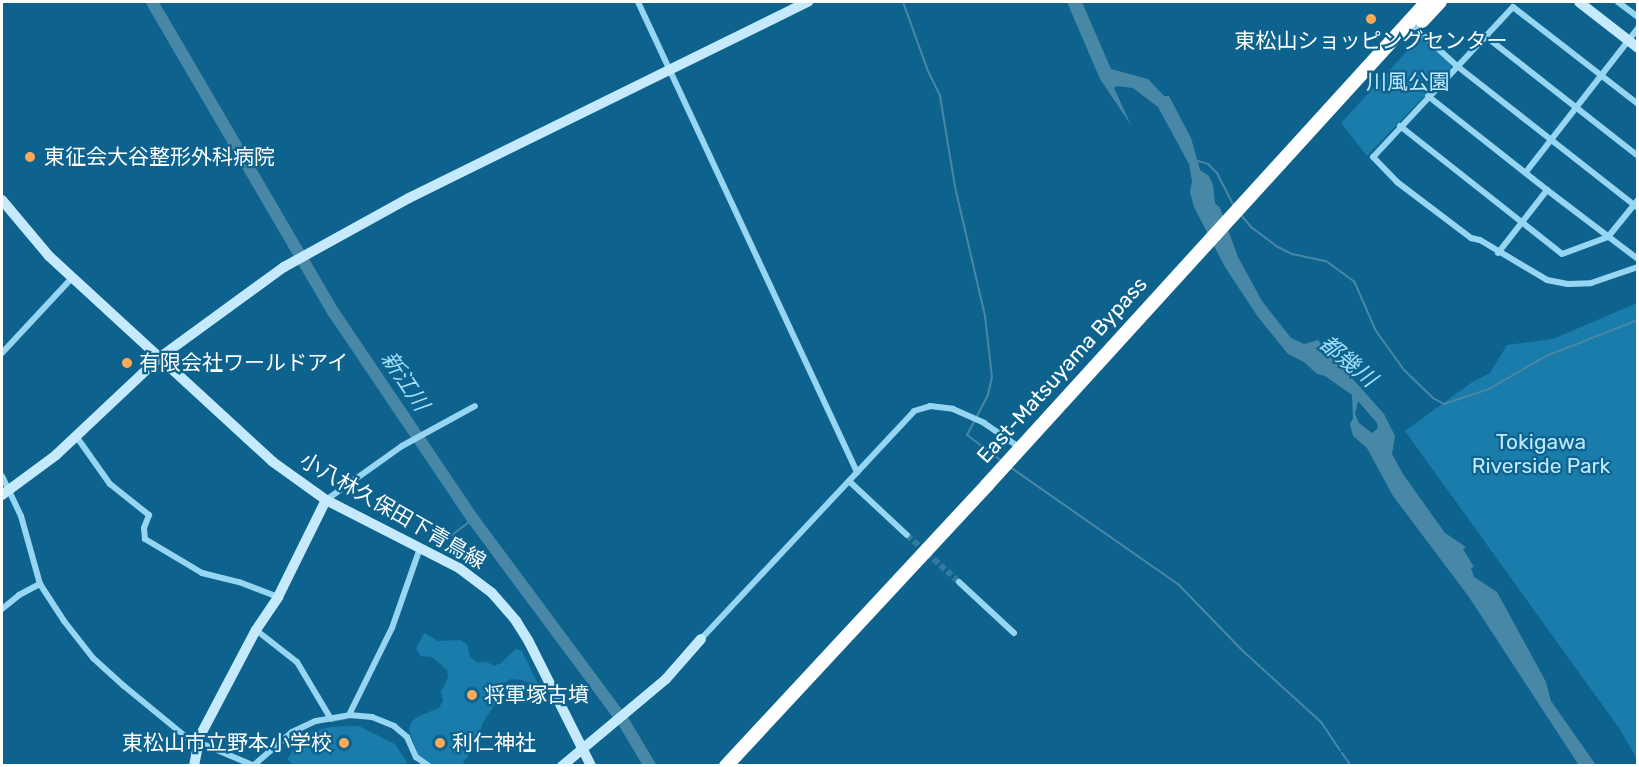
<!DOCTYPE html>
<html>
<head>
<meta charset="utf-8">
<style>
	body { margin:0 }
	#map { position:relative; width:1639px; height:767px; overflow:hidden; background:#0e638e; font-family:Rubik,"Noto Sans JP",sans-serif }
	div>[style] { position:absolute }
	[style*='--x'] { left:calc(var(--x)*1px); top:calc(var(--y)*1px); width:calc(var(--w)*1px); rotate:calc(var(--a)*1deg) }
	.green>* { inset:0; background:#197cab }
	.water>* { inset:0; background:#4987a6 }
	.stream>* { height:2px; margin:-1px; padding:0 1px; transform-origin:1px; border-radius:1px; background:#4987a6 }
	.river>* { height:12px; margin:-6px; padding:0 6px; transform-origin:6px; border-radius:6px; background:#4987a6 }
	.street-tunnel>* { height:6px; margin-top:-3px; transform-origin:0; background:repeating-linear-gradient(90deg,#327a9f 0 6px,transparent 0 9px) }
	.street>* { height:6px; margin:-3px; padding:0 3px; transform-origin:3px; border-radius:3px; background:#96d6f3 }
	.secondary>* { height:10px; margin:-5px; padding:0 5px; transform-origin:5px; border-radius:5px; background:#c6eafd }
	.highway>* { height:14px; margin:-7px; padding:0 7px; transform-origin:7px; border-radius:7px; background:#fff }
	.dots>* { width:16px; height:16px; translate:-50% -50%; box-sizing:border-box; border:3px solid #0e638e; border-radius:50% }
	span { translate:-50% -50%; white-space:nowrap; text-align:center; line-height:1.15; -webkit-text-stroke:4.5px #0e638e; paint-order:stroke }
	.poi-label { font-size:21px; color:#fff }
	.left { translate:0 -50%; text-align:left }
	.right { translate:-100% -50%; text-align:right }
	.park-label { font-size:21px; color:#bee9fe }
	.street-label { font-size:21px; color:#fff }
	.water-label { font-size:22px; color:#a2dffb; font-style:italic }
	.frame { position:absolute; inset:0; border:3px solid #fff; pointer-events:none }
</style>
</head>
<body>
<div id="map">
	<div class="green">
		<div style="clip-path:polygon(1420px 37px,1451px 65px,1451px 68px,1367px 156px,1341px 123px)"></div>
		<div style="clip-path:polygon(1637px 303px,1637px 759px,1619px 728px,1405px 431px,1471px 383px,1490px 373px,1507px 345px,1553px 339px)"></div>
		<div style="clip-path:polygon(424px 633px,438px 641px,460px 640px,467px 644px,470px 657px,478px 663px,487px 662px,494px 666px,501px 663px,516px 649px,522px 651px,544px 696px,543px 701px,540px 701px,530px 683px,522px 680px,511px 679px,502px 684px,497px 701px,483px 722px,475px 745px,462px 765px,433px 765px,425px 761px,418px 755px,409px 730px,411px 722px,419px 716px,439px 708px,443px 701px,441px 692px,448px 677px,447px 670px,432px 657px,421px 656px,416px 649px)"></div>
		<div style="clip-path:polygon(359px 726px,395px 744px,407px 762px,404px 765px,294px 765px,287px 759px,305px 733px,331px 727px)"></div>
	</div>
	<div class="water">
		<div style="clip-path:polygon(evenodd,1067px 2px,1082px 2px,1111px 69px,1148px 79px,1164px 96px,1169px 96px,1191px 138px,1200px 170px,1209px 176px,1213px 185px,1215px 203px,1220px 208px,1238px 257px,1262px 301px,1291px 338px,1304px 344px,1318px 340px,1384px 414px,1395px 436px,1392px 454px,1403px 474px,1445px 533px,1466px 547px,1463px 549px,1474px 567px,1471px 568px,1474px 577px,1497px 592px,1546px 682px,1551px 701px,1596px 765px,1578px 764px,1469px 597px,1393px 496px,1367px 448px,1353px 436px,1350px 424px,1353px 418px,1352px 395px,1325px 376px,1317px 374px,1304px 362px,1288px 354px,1258px 317px,1225px 267px,1194px 207px,1190px 192px,1192px 181px,1189px 164px,1158px 107px,1133px 88px,1117px 86px,1114px 88px,1131px 125px,1100px 79px,1067px 2px,1358px 401px,1377px 423px,1378px 428px,1372px 433px,1359px 423px,1355px 414px,1358px 401px)"></div>
	</div>
	<div class="stream">
		<div style="--x:903;--y:2;--w:73;--a:70.1"></div>
		<div style="--x:928;--y:71;--w:28;--a:64"></div>
		<div style="--x:940;--y:96;--w:92;--a:80.6"></div>
		<div style="--x:955;--y:187;--w:132;--a:76.9"></div>
		<div style="--x:985;--y:316;--w:61;--a:83.5"></div>
		<div style="--x:992;--y:377;--w:18;--a:103"></div>
		<div style="--x:988;--y:395;--w:45;--a:117.7"></div>
		<div style="--x:967;--y:435;--w:45;--a:36.9"></div>
		<div style="--x:1195;--y:160;--w:14;--a:17"></div>
		<div style="--x:1208;--y:164;--w:13;--a:45"></div>
		<div style="--x:1217;--y:173;--w:37;--a:63"></div>
		<div style="--x:1241;--y:215;--w:16;--a:50"></div>
		<div style="--x:1251;--y:227;--w:31;--a:37"></div>
		<div style="--x:1276;--y:246;--w:18;--a:27"></div>
		<div style="--x:1292;--y:254;--w:35;--a:12"></div>
		<div style="--x:1326;--y:261;--w:34;--a:36"></div>
		<div style="--x:1354;--y:281;--w:55;--a:66.3"></div>
		<div style="--x:1376;--y:331;--w:48;--a:54.3"></div>
		<div style="--x:1404;--y:370;--w:40;--a:44"></div>
		<div style="--x:1433;--y:398;--w:13;--a:29"></div>
		<div style="--x:1444;--y:404;--w:47;--a:-18.4"></div>
		<div style="--x:1489;--y:389;--w:66;--a:-30.1"></div>
		<div style="--x:1546;--y:356;--w:99;--a:-21.4"></div>
		<div style="--x:1010;--y:467;--w:205;--a:34.9"></div>
		<div style="--x:1178;--y:584;--w:95;--a:45.9"></div>
		<div style="--x:1244;--y:652;--w:104;--a:42.3"></div>
		<div style="--x:1321;--y:722;--w:34;--a:56"></div>
		<div style="--x:436;--y:547;--w:46;--a:-37.1"></div>
		<div style="--x:332;--y:721;--w:16;--a:-11"></div>
		<div style="--x:1342;--y:753;--w:16;--a:55"></div>
	</div>
	<div class="river">
		<div style="--x:152;--y:2;--w:360;--a:59.7"></div>
		<div style="--x:334;--y:313;--w:249;--a:56"></div>
		<div style="--x:473;--y:519;--w:255;--a:53.4"></div>
		<div style="--x:625;--y:724;--w:49;--a:59.2"></div>
	</div>
	<div class="street-tunnel">
		<div style="--x:907;--y:535;--w:70;--a:42.1"></div>
	</div>
	<div class="street">
		<div style="--x:638;--y:2;--w:519;--a:65.02"></div>
		<div style="--x:1618;--y:2;--w:25;--a:37"></div>
		<div style="--x:1415;--y:28;--w:57;--a:42.1"></div>
		<div style="--x:1457;--y:66;--w:230;--a:38.1"></div>
		<div style="--x:1485;--y:36;--w:194;--a:38.1"></div>
		<div style="--x:1428;--y:96;--w:152;--a:38.3"></div>
		<div style="--x:1638;--y:104;--w:158;--a:-142.2"></div>
		<div style="--x:1513;--y:7;--w:205;--a:133"></div>
		<div style="--x:1373;--y:157;--w:35;--a:46"></div>
		<div style="--x:1397;--y:182;--w:93;--a:37.1"></div>
		<div style="--x:1471;--y:238;--w:9;--a:13"></div>
		<div style="--x:1480;--y:240;--w:78;--a:30.8"></div>
		<div style="--x:1547;--y:280;--w:21;--a:11"></div>
		<div style="--x:1568;--y:284;--w:23;--a:-2"></div>
		<div style="--x:1591;--y:283;--w:50;--a:-18.8"></div>
		<div style="--x:1400;--y:126;--w:206;--a:38.3"></div>
		<div style="--x:1562;--y:254;--w:49;--a:-20.3"></div>
		<div style="--x:1608;--y:237;--w:48;--a:-51"></div>
		<div style="--x:1526;--y:172;--w:182;--a:-52.1"></div>
		<div style="--x:1498;--y:253;--w:80;--a:-52.1"></div>
		<div style="--x:1547;--y:190;--w:114;--a:37.2"></div>
		<div style="--x:2;--y:353;--w:103;--a:-47"></div>
		<div style="--x:76;--y:436;--w:59;--a:54.7"></div>
		<div style="--x:110;--y:484;--w:50;--a:38.5"></div>
		<div style="--x:149;--y:515;--w:14;--a:111"></div>
		<div style="--x:144;--y:528;--w:11;--a:85"></div>
		<div style="--x:145;--y:539;--w:66;--a:30.8"></div>
		<div style="--x:202;--y:573;--w:38;--a:14"></div>
		<div style="--x:239;--y:582;--w:42;--a:21"></div>
		<div style="--x:2;--y:476;--w:44;--a:64.6"></div>
		<div style="--x:21;--y:516;--w:71;--a:74.4"></div>
		<div style="--x:40;--y:584;--w:44;--a:57"></div>
		<div style="--x:64;--y:621;--w:47;--a:51.9"></div>
		<div style="--x:93;--y:658;--w:42;--a:42.1"></div>
		<div style="--x:124;--y:686;--w:80;--a:39.4"></div>
		<div style="--x:186;--y:737;--w:75;--a:22.8"></div>
		<div style="--x:849;--y:481;--w:79;--a:43"></div>
		<div style="--x:326;--y:500;--w:93;--a:-35.4"></div>
		<div style="--x:402;--y:446;--w:83;--a:-28.7"></div>
		<div style="--x:959;--y:582;--w:75;--a:42.8"></div>
		<div style="--x:2;--y:609;--w:22;--a:-39"></div>
		<div style="--x:19;--y:595;--w:24;--a:-28"></div>
		<div style="--x:256;--y:630;--w:52;--a:38"></div>
		<div style="--x:297;--y:662;--w:66;--a:59.2"></div>
		<div style="--x:701;--y:639;--w:312;--a:-46.9"></div>
		<div style="--x:914;--y:411;--w:17;--a:-17"></div>
		<div style="--x:930;--y:406;--w:23;--a:7"></div>
		<div style="--x:953;--y:409;--w:34;--a:24"></div>
		<div style="--x:984;--y:423;--w:42;--a:34.4"></div>
		<div style="--x:349;--y:715;--w:97;--a:-63.7"></div>
		<div style="--x:392;--y:628;--w:85;--a:-70.7"></div>
		<div style="--x:254;--y:765;--w:50;--a:-41"></div>
		<div style="--x:292;--y:732;--w:26;--a:-25"></div>
		<div style="--x:316;--y:721;--w:34;--a:-10"></div>
		<div style="--x:349;--y:715;--w:23;--a:5"></div>
		<div style="--x:372;--y:717;--w:24;--a:22"></div>
		<div style="--x:394;--y:726;--w:17;--a:40"></div>
		<div style="--x:407;--y:737;--w:22;--a:66"></div>
		<div style="--x:416;--y:757;--w:16;--a:35"></div>
	</div>
	<div class="secondary">
		<div style="--x:1579;--y:2;--w:75;--a:37.9"></div>
		<div style="--x:2;--y:200;--w:73;--a:50"></div>
		<div style="--x:49;--y:256;--w:304;--a:42.6"></div>
		<div style="--x:273;--y:462;--w:65;--a:35.6"></div>
		<div style="--x:326;--y:500;--w:149;--a:27.1"></div>
		<div style="--x:459;--y:568;--w:41;--a:37.1"></div>
		<div style="--x:492;--y:593;--w:37;--a:49"></div>
		<div style="--x:516;--y:621;--w:22;--a:58"></div>
		<div style="--x:528;--y:640;--w:141;--a:63.4"></div>
		<div style="--x:2;--y:495;--w:67;--a:-36.5"></div>
		<div style="--x:56;--y:455;--w:141;--a:-43.3"></div>
		<div style="--x:159;--y:358;--w:155;--a:-36.1"></div>
		<div style="--x:284;--y:267;--w:143;--a:-28.9"></div>
		<div style="--x:409;--y:198;--w:445;--a:-26.2"></div>
		<div style="--x:194;--y:766;--w:31;--a:-79"></div>
		<div style="--x:200;--y:736;--w:120;--a:-62.2"></div>
		<div style="--x:256;--y:630;--w:40;--a:-56"></div>
		<div style="--x:278;--y:597;--w:108;--a:-63.7"></div>
		<div style="--x:562;--y:766;--w:136;--a:-39.9"></div>
		<div style="--x:666;--y:679;--w:53;--a:-48.8"></div>
	</div>
	<div class="highway">
		<div style="--x:1422;--y:21;--w:26;--a:-47"></div>
		<div style="--x:726;--y:766;--w:384;--a:-47.1"></div>
		<div style="--x:987;--y:485;--w:653;--a:-47.67"></div>
	</div>
	<div class="dots">
		<div style="left:1371px;top:19px;background:#ffa959"></div>
		<div style="left:30px;top:157px;background:#ffa959"></div>
		<div style="left:127px;top:363px;background:#ffa959"></div>
		<div style="left:472px;top:695px;background:#ffa959"></div>
		<div style="left:344px;top:743px;background:#ffa959"></div>
		<div style="left:440px;top:743px;background:#ffa959"></div>
	</div>
	<div class="poi-label">
		<span style="left:1371px;top:41px">東松山ショッピングセンター</span>
		<span class="left" style="left:44px;top:157px">東征会大谷整形外科病院</span>
		<span class="left" style="left:139px;top:363px">有限会社ワールドアイ</span>
		<span class="left" style="left:484px;top:695px">将軍塚古墳</span>
		<span class="right" style="left:332px;top:743px">東松山市立野本小学校</span>
		<span class="left" style="left:452px;top:743px">利仁神社</span>
	</div>
	<div class="park-label">
		<span style="left:1408px;top:82px">川風公園</span>
		<span style="left:1541px;top:454px">Tokigawa<br>Riverside Park</span>
	</div>
	<div class="street-label">
		<span style="left:1062px;top:370px;rotate:-48deg">East-Matsuyama Bypass</span>
		<span style="left:393px;top:511px;rotate:30deg">小八林久保田下青鳥線</span>
	</div>
	<div class="water-label">
		<span style="left:1348px;top:361px;rotate:40deg">都幾川</span>
		<span style="left:405px;top:381px;rotate:56deg">新江川</span>
	</div>
	<div class="frame"></div>
</div>
</body>
</html>
